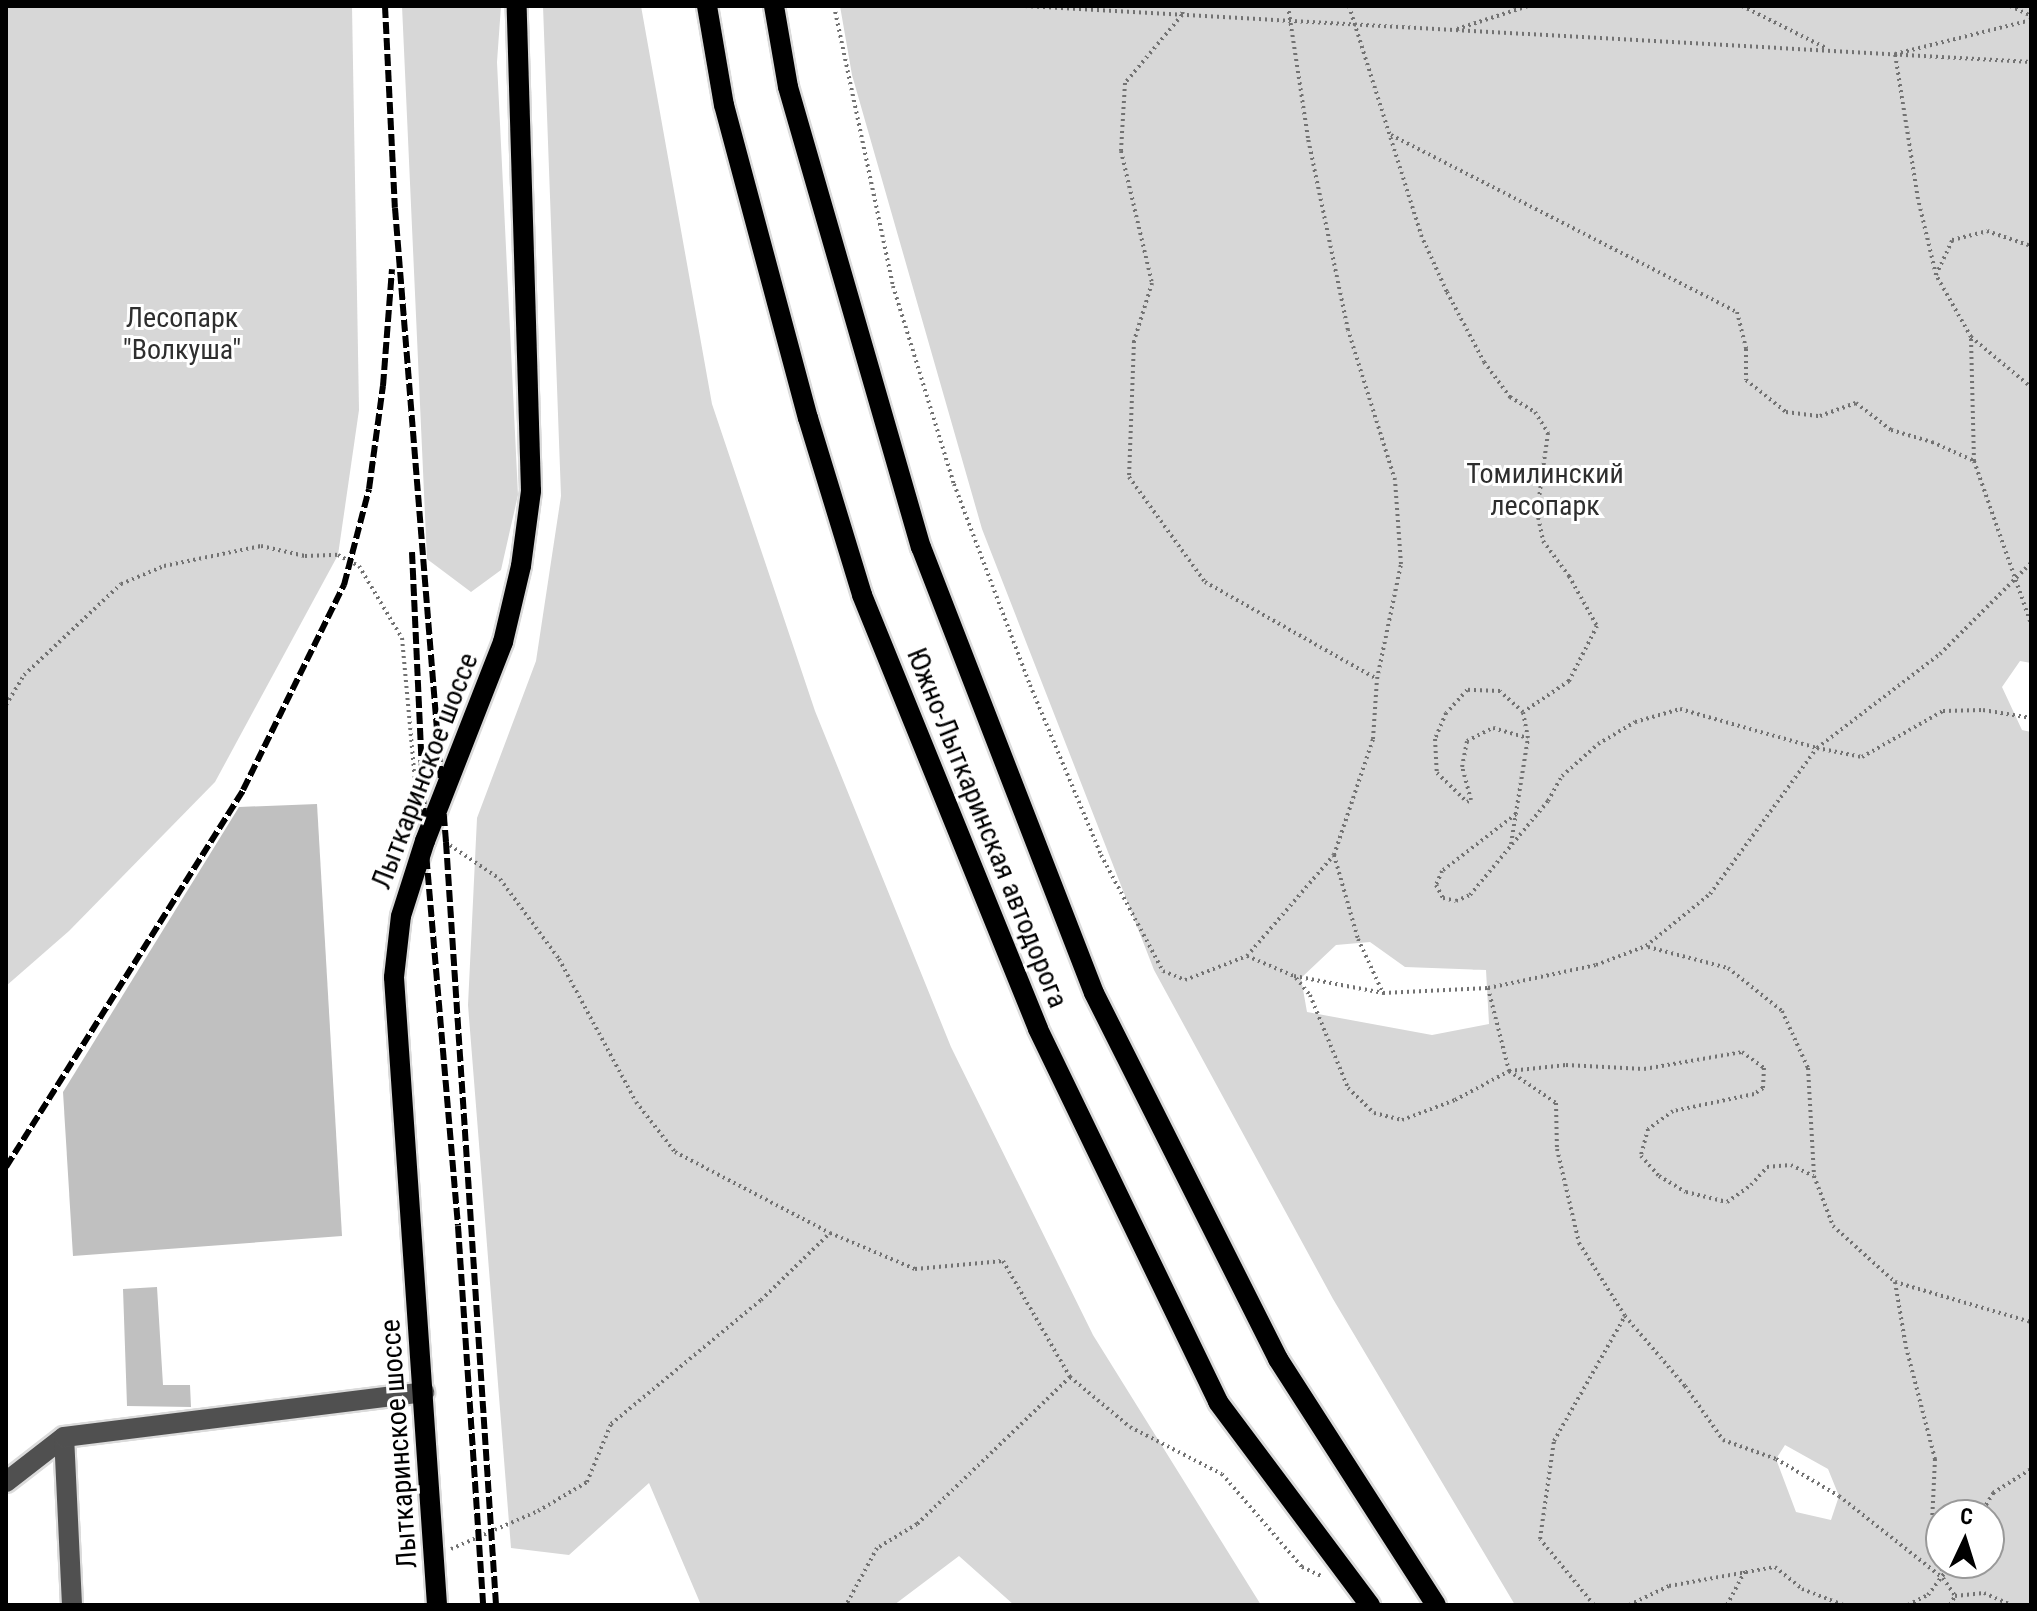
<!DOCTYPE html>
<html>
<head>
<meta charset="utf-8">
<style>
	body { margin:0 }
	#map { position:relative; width:2037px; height:1611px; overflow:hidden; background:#fff; font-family:"Roboto Condensed",sans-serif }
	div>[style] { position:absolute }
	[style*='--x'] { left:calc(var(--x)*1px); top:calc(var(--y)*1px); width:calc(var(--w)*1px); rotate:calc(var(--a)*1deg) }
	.green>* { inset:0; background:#d7d7d7 }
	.building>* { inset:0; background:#c0c0c0 }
	.path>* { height:4px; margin-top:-2px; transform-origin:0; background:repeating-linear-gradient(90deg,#727272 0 2px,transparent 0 6px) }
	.roads { filter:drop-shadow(2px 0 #dbdbdb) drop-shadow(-2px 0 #dbdbdb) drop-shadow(0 2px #dbdbdb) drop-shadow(0 -2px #dbdbdb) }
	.minor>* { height:20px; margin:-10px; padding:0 10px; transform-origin:10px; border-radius:10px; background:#505050 }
	.major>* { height:20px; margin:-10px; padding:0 10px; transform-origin:10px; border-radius:10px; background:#000 }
	.rail>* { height:6px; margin-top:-3px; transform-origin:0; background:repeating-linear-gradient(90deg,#000 0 12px,transparent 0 16px) }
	span { translate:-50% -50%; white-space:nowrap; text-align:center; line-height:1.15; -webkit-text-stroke:6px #fff; paint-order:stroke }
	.park-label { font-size:28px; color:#2e2e2e }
	.street-label { font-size:28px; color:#000 }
	.frame { position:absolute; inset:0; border:8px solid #000; pointer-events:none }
	.north { position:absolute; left:1925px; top:1499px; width:80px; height:80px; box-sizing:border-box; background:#fff; border:2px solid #999; border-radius:50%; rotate:4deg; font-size:22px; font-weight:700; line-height:32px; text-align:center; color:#000 }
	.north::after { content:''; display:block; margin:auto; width:28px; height:36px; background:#000; clip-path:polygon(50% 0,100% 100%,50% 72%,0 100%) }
</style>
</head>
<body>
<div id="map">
	<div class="green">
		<div style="clip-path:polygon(6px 6px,352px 6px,359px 410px,338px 555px,215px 782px,69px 931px,6px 986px)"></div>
		<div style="clip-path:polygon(402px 6px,501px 6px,497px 62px,518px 495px,501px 570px,471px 592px,427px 559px)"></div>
		<div style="clip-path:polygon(543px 6px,641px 6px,712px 404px,815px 711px,951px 1047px,1093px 1335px,1261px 1605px,1014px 1605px,959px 1556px,894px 1605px,701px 1605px,649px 1483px,569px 1555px,511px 1548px,468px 1005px,477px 818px,536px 661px,561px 496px)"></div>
		<div style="clip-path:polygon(evenodd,840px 6px,2031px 6px,2031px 663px,2020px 661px,2002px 687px,2022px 730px,2031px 732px,2031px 1605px,1515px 1605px,1333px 1299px,1154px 970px,982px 529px,852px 75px,840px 6px,1370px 942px,1405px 967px,1486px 970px,1489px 1024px,1432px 1035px,1307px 1012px,1301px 978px,1336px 945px,1370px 942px,840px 6px,1785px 1445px,1828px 1469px,1839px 1496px,1831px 1520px,1796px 1512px,1776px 1459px,1785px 1445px,840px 6px,1989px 1515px,1989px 1563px,1941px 1563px,1941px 1515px,1989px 1515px)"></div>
	</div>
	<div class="building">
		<div style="clip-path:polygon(317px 804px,342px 1236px,73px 1256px,63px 1092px,239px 807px)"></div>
		<div style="clip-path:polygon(157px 1287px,163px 1385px,190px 1385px,191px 1407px,127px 1406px,123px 1289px)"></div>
	</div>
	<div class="path">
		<div style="--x:834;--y:6;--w:286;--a:78.1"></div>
		<div style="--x:893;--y:286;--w:207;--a:72.9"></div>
		<div style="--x:954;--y:484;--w:215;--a:69.3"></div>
		<div style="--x:1030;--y:685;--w:184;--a:67.3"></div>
		<div style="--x:1101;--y:855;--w:132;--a:61.9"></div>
		<div style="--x:1163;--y:971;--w:24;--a:22"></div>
		<div style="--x:1185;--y:980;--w:66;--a:-21.2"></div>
		<div style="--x:1247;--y:956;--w:133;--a:-49.3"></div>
		<div style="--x:1334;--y:855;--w:122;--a:-71.4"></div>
		<div style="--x:1373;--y:739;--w:60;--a:-86.2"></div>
		<div style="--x:1377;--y:679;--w:117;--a:-78.2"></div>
		<div style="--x:1401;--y:564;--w:84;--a:-94.1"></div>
		<div style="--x:1395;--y:480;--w:157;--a:-107.4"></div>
		<div style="--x:1348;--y:330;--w:196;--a:-101.8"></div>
		<div style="--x:1308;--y:138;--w:134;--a:-98.6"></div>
		<div style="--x:1025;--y:6;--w:1008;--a:3.19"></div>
		<div style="--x:1184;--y:6;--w:9;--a:103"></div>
		<div style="--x:1182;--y:15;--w:89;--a:130"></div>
		<div style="--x:1125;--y:83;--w:68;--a:93.4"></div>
		<div style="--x:1121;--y:151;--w:136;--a:76.8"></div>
		<div style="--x:1152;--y:283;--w:61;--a:107.2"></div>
		<div style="--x:1134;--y:341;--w:136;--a:92.1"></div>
		<div style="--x:1129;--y:477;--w:130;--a:54.1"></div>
		<div style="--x:1205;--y:582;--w:197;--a:29.4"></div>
		<div style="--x:1349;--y:6;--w:240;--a:72.5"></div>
		<div style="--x:1421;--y:235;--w:63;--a:65.5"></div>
		<div style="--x:1447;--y:292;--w:79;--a:62.1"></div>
		<div style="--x:1484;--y:362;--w:44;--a:53.4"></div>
		<div style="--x:1510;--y:397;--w:29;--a:31"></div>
		<div style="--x:1535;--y:412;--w:25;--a:58"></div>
		<div style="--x:1548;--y:433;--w:80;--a:97.9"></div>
		<div style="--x:1537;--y:512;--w:30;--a:78"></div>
		<div style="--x:1543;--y:541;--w:44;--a:53.4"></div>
		<div style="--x:1569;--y:576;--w:57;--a:60.8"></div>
		<div style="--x:1597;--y:626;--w:62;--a:117"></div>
		<div style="--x:1569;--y:681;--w:55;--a:146"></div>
		<div style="--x:1523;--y:712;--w:31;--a:-138"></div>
		<div style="--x:1500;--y:691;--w:33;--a:-178"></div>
		<div style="--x:1467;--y:690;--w:31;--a:132"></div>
		<div style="--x:1446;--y:713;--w:28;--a:113"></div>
		<div style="--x:1435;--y:739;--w:34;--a:87"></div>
		<div style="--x:1437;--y:773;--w:42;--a:44"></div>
		<div style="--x:1467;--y:802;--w:4;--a:-27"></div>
		<div style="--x:1471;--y:800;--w:34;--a:-105"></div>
		<div style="--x:1462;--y:767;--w:26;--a:-79"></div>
		<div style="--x:1467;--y:741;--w:29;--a:-27"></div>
		<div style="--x:1493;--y:728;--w:36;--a:16"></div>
		<div style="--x:1742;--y:6;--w:94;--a:26.6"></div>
		<div style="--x:2010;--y:6;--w:23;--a:25"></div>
		<div style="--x:1457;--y:29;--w:75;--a:-17.9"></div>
		<div style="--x:1391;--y:135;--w:389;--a:27.1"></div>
		<div style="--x:1737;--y:312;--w:38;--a:76"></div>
		<div style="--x:1746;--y:349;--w:31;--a:90"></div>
		<div style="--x:1746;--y:380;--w:51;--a:38.7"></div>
		<div style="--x:1786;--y:412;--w:34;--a:7"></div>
		<div style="--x:1820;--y:416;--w:38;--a:-20"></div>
		<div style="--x:1856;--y:403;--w:44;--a:37.6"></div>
		<div style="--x:1891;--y:430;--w:43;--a:16.3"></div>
		<div style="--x:1932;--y:442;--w:46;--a:24.3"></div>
		<div style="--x:1974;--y:461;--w:173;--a:70.7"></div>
		<div style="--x:1936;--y:275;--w:38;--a:-65"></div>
		<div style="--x:1952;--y:240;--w:36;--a:-14"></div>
		<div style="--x:1987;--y:231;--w:46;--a:18.8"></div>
		<div style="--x:1971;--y:337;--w:78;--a:39.8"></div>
		<div style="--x:1974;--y:461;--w:124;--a:-91.4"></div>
		<div style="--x:1971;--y:337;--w:71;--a:-119.4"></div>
		<div style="--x:1936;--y:275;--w:78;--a:-103.3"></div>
		<div style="--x:1918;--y:199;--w:147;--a:-99"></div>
		<div style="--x:1895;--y:54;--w:140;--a:-14"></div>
		<div style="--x:6;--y:705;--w:35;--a:-59"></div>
		<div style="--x:24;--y:675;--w:133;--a:-43.2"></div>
		<div style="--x:121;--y:584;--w:47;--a:-22.7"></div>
		<div style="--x:164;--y:566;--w:99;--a:-11.7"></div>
		<div style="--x:261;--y:546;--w:45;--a:12.8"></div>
		<div style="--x:305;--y:556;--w:33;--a:-2"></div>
		<div style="--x:338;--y:555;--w:24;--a:28"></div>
		<div style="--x:359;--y:566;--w:84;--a:59.2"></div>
		<div style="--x:402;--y:638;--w:167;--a:84.8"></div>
		<div style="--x:1516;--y:814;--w:93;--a:142.4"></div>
		<div style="--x:1442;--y:871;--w:15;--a:113"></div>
		<div style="--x:1436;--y:885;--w:15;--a:62"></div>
		<div style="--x:1443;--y:898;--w:13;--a:13"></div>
		<div style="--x:1456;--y:901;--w:15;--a:-23"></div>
		<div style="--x:1470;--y:895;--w:122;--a:-50.3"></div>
		<div style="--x:1548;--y:801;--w:29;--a:-61"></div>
		<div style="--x:1562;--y:776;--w:48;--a:-41.6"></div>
		<div style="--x:1598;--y:744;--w:43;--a:-30.7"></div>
		<div style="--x:1635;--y:722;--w:47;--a:-16.1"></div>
		<div style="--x:1680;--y:709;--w:142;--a:15.9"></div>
		<div style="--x:1817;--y:748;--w:46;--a:11.3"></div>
		<div style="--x:1862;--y:757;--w:93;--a:-29.6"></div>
		<div style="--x:1943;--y:711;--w:40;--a:-1.4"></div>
		<div style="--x:1983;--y:710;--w:49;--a:9.5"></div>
		<div style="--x:445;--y:842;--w:66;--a:33.9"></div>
		<div style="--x:500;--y:879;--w:99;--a:53.6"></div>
		<div style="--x:559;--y:959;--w:162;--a:61.7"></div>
		<div style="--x:636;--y:1102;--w:63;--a:52"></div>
		<div style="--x:675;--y:1152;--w:175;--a:27.6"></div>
		<div style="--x:830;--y:1233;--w:92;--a:23"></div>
		<div style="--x:915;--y:1269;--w:88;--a:-5.2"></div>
		<div style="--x:1003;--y:1261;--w:134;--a:60"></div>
		<div style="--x:1070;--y:1377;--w:212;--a:136.1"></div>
		<div style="--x:917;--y:1524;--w:47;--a:149"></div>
		<div style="--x:877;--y:1548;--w:65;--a:118.5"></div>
		<div style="--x:1511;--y:844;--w:107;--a:-80.9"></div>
		<div style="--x:1528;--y:738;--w:26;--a:-101"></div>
		<div style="--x:1334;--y:855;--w:87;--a:74.1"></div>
		<div style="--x:1358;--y:939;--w:60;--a:65.2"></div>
		<div style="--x:1648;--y:947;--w:83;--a:14.7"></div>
		<div style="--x:1728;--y:968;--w:69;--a:38.5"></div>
		<div style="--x:1782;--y:1011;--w:63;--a:65.5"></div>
		<div style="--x:1808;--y:1068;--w:108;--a:86.8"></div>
		<div style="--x:1814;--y:1176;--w:53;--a:69.2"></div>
		<div style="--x:1833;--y:1226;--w:84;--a:42.1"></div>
		<div style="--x:1895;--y:1282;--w:142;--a:16.4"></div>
		<div style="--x:1247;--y:956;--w:51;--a:23.1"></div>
		<div style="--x:1294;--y:976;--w:91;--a:10.8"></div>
		<div style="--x:1383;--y:993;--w:105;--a:-2.7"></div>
		<div style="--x:1488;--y:988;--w:110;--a:-12"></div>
		<div style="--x:1596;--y:965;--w:53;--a:-20.8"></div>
		<div style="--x:1646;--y:946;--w:82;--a:-39.1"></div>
		<div style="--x:1710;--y:894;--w:181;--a:-53.8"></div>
		<div style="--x:1817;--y:748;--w:155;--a:-37.4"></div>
		<div style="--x:1940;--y:654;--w:129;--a:-45"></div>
		<div style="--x:1296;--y:978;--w:22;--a:51"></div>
		<div style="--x:1310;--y:995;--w:100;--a:67.8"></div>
		<div style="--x:1348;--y:1088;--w:36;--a:44"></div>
		<div style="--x:1374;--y:1113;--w:29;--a:14"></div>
		<div style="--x:1402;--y:1120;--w:57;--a:-20.7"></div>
		<div style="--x:1455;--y:1100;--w:61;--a:-28.2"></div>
		<div style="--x:1509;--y:1071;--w:57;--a:-6"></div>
		<div style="--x:1566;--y:1065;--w:78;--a:2.9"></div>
		<div style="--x:1644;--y:1069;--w:99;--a:-9.8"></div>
		<div style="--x:1742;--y:1052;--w:27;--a:36"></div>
		<div style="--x:1764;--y:1068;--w:20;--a:93"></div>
		<div style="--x:1763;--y:1088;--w:11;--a:146"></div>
		<div style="--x:1754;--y:1094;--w:83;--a:168.1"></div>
		<div style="--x:1673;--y:1111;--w:31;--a:144"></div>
		<div style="--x:1648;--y:1129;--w:28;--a:105"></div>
		<div style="--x:1641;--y:1156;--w:27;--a:48"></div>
		<div style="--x:1659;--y:1176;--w:31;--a:31"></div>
		<div style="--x:1686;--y:1192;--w:42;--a:13.7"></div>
		<div style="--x:1727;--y:1202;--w:29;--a:-35"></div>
		<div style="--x:1751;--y:1185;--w:24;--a:-48"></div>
		<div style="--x:1767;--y:1167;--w:24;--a:-5"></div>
		<div style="--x:1791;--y:1165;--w:25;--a:26"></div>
		<div style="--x:1488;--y:988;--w:86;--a:75.8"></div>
		<div style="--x:1509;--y:1071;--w:57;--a:34.2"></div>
		<div style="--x:1556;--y:1103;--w:46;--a:88.8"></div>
		<div style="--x:1557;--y:1149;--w:97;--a:76.8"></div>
		<div style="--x:1579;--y:1243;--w:86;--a:57.8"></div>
		<div style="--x:1625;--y:1316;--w:92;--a:49.4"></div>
		<div style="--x:1685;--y:1386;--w:66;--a:54.9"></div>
		<div style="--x:1723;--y:1440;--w:56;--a:19.7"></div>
		<div style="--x:1776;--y:1459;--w:73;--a:30.4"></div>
		<div style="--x:1839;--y:1496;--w:132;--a:38.3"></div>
		<div style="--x:1943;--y:1578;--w:22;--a:56"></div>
		<div style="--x:1955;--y:1596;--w:29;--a:-6"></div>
		<div style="--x:1984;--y:1593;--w:30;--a:24"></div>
		<div style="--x:1895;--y:1282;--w:66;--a:80.4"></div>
		<div style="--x:1906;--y:1347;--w:116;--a:75.5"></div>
		<div style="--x:1935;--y:1459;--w:63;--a:92.7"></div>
		<div style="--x:1932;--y:1522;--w:54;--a:78.3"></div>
		<div style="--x:1070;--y:1377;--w:78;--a:39.8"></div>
		<div style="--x:1130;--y:1427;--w:103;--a:27.1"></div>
		<div style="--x:1222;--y:1474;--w:123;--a:49.3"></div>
		<div style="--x:1302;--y:1567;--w:21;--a:25"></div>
		<div style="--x:1980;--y:1515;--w:26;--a:-59"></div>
		<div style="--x:1993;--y:1493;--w:45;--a:-32.3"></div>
		<div style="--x:451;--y:1549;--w:95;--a:-23.6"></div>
		<div style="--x:538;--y:1511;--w:57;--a:-30.6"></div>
		<div style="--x:587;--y:1482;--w:63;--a:-67.5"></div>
		<div style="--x:611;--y:1424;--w:195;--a:-39.6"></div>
		<div style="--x:761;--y:1300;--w:96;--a:-44.2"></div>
		<div style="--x:1594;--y:1605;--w:85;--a:-129.3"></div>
		<div style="--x:1540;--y:1539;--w:99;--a:-81.9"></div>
		<div style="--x:1554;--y:1441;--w:144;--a:-60.4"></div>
		<div style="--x:1629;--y:1605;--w:44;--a:-25.4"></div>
		<div style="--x:1669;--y:1586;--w:108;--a:-10.2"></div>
		<div style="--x:1775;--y:1567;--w:35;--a:39"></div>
		<div style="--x:1802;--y:1589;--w:44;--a:21.3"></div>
		<div style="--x:1727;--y:1605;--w:40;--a:-62"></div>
		<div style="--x:1908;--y:1605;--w:22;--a:-27"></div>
		<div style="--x:1928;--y:1595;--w:40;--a:-53"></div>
		<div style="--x:1950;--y:1605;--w:10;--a:-61"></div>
	</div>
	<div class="roads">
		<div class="minor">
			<div style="--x:6;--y:1482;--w:73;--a:-37.8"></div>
			<div style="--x:72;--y:1605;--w:168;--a:-92.7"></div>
			<div style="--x:64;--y:1437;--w:363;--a:-7.1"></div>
		</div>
		<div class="major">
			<div style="--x:707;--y:6;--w:100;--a:80.3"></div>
			<div style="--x:724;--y:105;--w:324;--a:75"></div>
			<div style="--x:808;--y:418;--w:185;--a:73"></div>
			<div style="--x:862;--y:595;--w:468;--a:67.9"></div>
			<div style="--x:1038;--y:1029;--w:414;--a:64.2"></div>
			<div style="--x:1218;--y:1402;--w:254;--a:53.2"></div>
			<div style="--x:774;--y:6;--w:82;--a:80.2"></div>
			<div style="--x:788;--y:87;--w:479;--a:73.9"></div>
			<div style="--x:921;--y:547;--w:478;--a:68.8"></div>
			<div style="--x:1094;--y:993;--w:410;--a:63.3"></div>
			<div style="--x:1278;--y:1359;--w:292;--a:57.3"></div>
			<div style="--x:437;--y:1605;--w:629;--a:-93.92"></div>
			<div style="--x:394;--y:977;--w:61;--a:-83.5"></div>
			<div style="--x:401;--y:916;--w:79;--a:-72.3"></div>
			<div style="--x:425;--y:841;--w:214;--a:-68.6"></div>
			<div style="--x:503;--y:642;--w:78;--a:-76.7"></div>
			<div style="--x:521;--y:566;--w:76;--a:-82.4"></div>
			<div style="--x:531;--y:491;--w:485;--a:-91.7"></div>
		</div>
	</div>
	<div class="rail">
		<div style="--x:385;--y:6;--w:202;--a:87.2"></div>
		<div style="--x:395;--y:208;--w:636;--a:85.4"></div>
		<div style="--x:446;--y:842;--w:765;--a:86.25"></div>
		<div style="--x:412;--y:552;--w:289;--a:87.4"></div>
		<div style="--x:425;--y:841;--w:386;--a:85.1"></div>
		<div style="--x:458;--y:1226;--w:380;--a:86.2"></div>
		<div style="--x:6;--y:1167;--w:445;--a:-57.8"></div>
		<div style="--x:243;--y:790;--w:229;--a:-63.8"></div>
		<div style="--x:344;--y:585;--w:99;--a:-75.4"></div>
		<div style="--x:369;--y:489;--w:104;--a:-82.3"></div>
		<div style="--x:383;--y:386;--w:117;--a:-85.6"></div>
	</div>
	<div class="park-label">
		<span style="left:182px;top:334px">Лесопарк<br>"Волкуша"</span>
		<span style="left:1545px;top:490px">Томилинский<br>лесопарк</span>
	</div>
	<div class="street-label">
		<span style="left:425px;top:771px;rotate:-69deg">Лыткаринское шоссе</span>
		<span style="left:987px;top:828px;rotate:68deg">Южно-Лыткаринская автодорога</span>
		<span style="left:399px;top:1444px;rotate:-94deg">Лыткаринское шоссе</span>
	</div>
	<div class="frame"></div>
	<div class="north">С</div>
</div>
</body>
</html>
